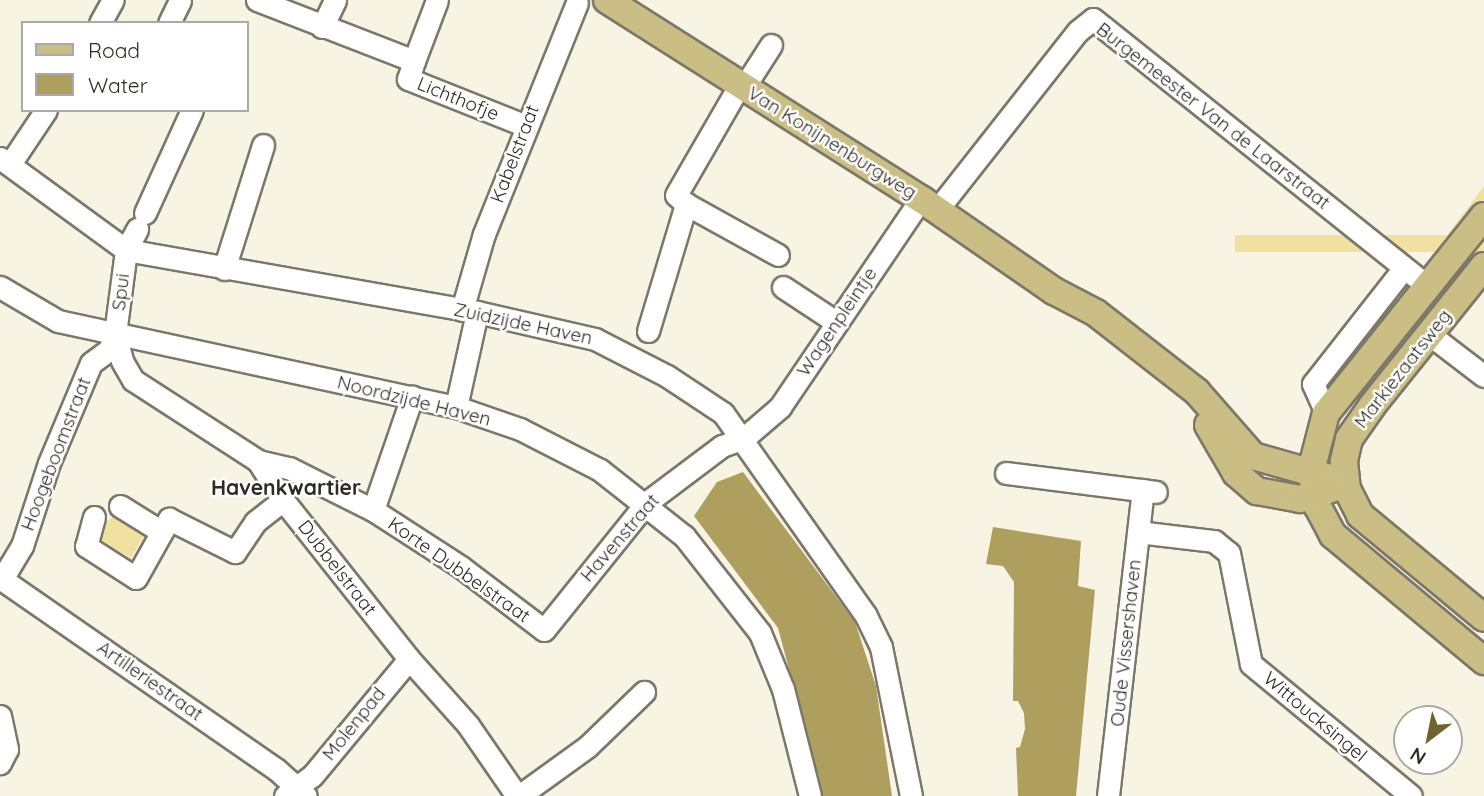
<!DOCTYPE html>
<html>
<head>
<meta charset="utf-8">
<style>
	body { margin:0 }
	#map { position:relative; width:1484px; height:796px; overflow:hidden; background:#f8f4e3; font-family:Quicksand,sans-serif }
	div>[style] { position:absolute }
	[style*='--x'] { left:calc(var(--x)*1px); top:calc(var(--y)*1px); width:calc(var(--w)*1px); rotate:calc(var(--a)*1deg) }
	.green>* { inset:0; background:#f0e1a0; transform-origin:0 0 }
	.water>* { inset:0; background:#af9f5f }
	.roads { filter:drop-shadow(2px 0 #7c7869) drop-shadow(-2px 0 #7c7869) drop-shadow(0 2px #7c7869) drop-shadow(0 -2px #7c7869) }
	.minor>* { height:21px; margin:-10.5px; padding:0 10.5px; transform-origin:10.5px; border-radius:10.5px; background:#fff }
	.major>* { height:26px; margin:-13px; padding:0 13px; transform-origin:13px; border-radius:13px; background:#cbbe85 }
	span { translate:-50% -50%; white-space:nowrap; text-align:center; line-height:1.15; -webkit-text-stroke:5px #fff; paint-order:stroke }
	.street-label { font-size:19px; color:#2c2b25 }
	.neighbourhood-label { font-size:21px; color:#2c2b25; font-weight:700 }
	.legend { position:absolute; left:21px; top:21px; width:228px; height:91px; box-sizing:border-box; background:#fff; border:2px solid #abaaa8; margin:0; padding:9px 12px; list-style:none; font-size:21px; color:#2c2b25 }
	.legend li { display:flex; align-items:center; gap:14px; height:35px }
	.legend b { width:35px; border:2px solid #abaaa8 }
	.north { position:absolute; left:1393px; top:705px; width:70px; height:70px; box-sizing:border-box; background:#fff; border:2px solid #abaaa8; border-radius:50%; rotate:212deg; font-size:19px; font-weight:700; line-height:28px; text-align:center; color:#2c2b25 }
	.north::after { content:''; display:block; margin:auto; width:24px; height:32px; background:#6f6330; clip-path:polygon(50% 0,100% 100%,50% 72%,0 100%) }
</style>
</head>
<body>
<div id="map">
	<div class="green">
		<div style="clip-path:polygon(1484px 186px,1484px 203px,1437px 261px,1423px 267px)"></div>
		<div style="left:1484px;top:235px;width:17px;height:249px;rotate:90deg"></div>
		<div style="clip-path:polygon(117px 513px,147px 531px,131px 558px,92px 535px)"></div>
	</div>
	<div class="water">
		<div style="clip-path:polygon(743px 472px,855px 622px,876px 686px,892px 796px,823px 796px,778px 628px,694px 516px,717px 482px)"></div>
		<div style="clip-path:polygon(993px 527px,1081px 541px,1078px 586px,1095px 590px,1076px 796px,1018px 796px,1016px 748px,1020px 747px,1025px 729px,1024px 713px,1018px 701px,1013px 701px,1014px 582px,1003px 566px,986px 564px)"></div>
	</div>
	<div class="roads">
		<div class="minor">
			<div style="--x:257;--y:0;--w:168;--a:21.2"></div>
			<div style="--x:414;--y:61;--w:65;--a:-69.3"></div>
			<div style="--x:100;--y:23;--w:26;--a:-61"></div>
			<div style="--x:169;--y:23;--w:25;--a:-64"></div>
			<div style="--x:322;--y:27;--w:30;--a:-64"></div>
			<div style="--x:414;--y:61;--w:19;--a:108"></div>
			<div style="--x:408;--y:79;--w:127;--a:21.7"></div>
			<div style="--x:744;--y:87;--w:50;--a:-57.3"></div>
			<div style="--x:0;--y:158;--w:156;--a:36.1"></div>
			<div style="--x:126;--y:250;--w:356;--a:10"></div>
			<div style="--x:477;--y:312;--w:121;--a:12.9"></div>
			<div style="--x:595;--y:339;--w:81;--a:27.2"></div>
			<div style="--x:667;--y:376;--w:67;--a:33.5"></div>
			<div style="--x:723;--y:413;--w:248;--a:54.8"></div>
			<div style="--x:866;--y:616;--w:34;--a:64"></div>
			<div style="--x:881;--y:647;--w:152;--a:78.6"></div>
			<div style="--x:10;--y:164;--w:65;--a:-56.3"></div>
			<div style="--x:686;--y:204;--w:105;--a:29"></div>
			<div style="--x:937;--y:210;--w:228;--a:-51.8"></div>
			<div style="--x:1078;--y:31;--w:19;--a:-39"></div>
			<div style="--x:1093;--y:19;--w:428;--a:38.6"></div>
			<div style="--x:145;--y:213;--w:113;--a:-65.5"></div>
			<div style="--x:224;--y:269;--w:130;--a:-72.5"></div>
			<div style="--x:0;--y:287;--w:67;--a:30.4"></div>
			<div style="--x:58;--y:321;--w:407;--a:12.2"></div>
			<div style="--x:456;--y:407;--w:68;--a:19"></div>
			<div style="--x:520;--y:429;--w:90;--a:27.1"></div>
			<div style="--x:600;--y:470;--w:107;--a:38.2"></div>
			<div style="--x:684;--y:536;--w:123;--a:51.9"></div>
			<div style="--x:760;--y:633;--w:61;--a:67.7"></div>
			<div style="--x:783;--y:689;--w:110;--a:75.8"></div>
			<div style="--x:783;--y:287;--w:64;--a:33.4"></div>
			<div style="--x:462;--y:310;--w:79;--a:-73.9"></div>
			<div style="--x:484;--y:234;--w:249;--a:-68.1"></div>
			<div style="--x:648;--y:331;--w:133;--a:-73.3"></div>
			<div style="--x:686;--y:204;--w:13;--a:-138"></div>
			<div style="--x:676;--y:195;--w:128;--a:-60"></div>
			<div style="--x:115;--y:334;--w:28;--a:75"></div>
			<div style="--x:122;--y:361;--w:22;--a:60"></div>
			<div style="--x:133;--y:380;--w:149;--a:32.9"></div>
			<div style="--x:258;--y:461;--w:46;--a:57.3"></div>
			<div style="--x:283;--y:500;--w:203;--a:51.6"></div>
			<div style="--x:409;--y:659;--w:89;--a:48.2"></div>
			<div style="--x:468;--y:725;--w:86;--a:55.4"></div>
			<div style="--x:1429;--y:334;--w:69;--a:37.4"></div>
			<div style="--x:456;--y:407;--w:97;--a:-77.5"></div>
			<div style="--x:1326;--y:413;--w:32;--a:-114"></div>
			<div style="--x:1313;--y:384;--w:147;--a:-51.9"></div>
			<div style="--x:258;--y:461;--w:32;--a:13"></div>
			<div style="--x:289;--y:468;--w:94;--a:26.6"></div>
			<div style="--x:373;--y:510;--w:105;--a:32.9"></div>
			<div style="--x:461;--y:567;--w:104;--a:37.2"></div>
			<div style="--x:544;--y:630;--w:163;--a:-51.2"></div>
			<div style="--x:646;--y:503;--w:95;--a:-36.9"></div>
			<div style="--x:722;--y:446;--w:23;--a:-20"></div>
			<div style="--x:744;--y:438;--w:48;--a:-40.7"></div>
			<div style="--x:780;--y:407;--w:251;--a:-55.9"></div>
			<div style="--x:1006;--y:473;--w:151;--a:7.2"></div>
			<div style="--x:120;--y:506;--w:49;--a:31.8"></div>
			<div style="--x:373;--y:510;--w:120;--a:-71"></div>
			<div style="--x:94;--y:517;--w:30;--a:105"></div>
			<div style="--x:86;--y:546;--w:59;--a:32.6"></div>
			<div style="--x:136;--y:578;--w:68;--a:-60.8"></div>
			<div style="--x:169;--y:519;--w:74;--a:26.6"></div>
			<div style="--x:235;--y:552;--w:36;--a:-56"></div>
			<div style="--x:255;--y:522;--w:36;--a:-38"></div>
			<div style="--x:1138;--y:532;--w:77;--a:6.8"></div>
			<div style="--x:1214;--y:541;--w:19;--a:39"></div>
			<div style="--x:1229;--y:553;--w:113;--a:78.8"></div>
			<div style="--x:1251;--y:664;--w:207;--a:39.5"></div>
			<div style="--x:0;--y:578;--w:336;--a:34.7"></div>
			<div style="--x:276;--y:769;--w:40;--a:42"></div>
			<div style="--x:2;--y:579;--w:39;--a:-59"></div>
			<div style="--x:22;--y:546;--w:87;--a:-72"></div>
			<div style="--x:49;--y:463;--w:108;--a:-67.2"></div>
			<div style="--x:91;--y:363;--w:22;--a:-36"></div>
			<div style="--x:109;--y:350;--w:17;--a:-69"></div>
			<div style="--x:115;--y:334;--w:85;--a:-82.5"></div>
			<div style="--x:126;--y:250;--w:24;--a:-62"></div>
			<div style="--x:0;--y:716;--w:34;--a:78"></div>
			<div style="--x:7;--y:749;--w:16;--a:117"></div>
			<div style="--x:285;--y:796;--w:34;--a:-37"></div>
			<div style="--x:312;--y:776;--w:152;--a:-50.3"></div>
			<div style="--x:519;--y:796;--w:85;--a:-35.9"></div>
			<div style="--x:588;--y:746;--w:78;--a:-44"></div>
			<div style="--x:1108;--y:796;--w:308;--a:-83.5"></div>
		</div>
		<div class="major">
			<div style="--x:607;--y:0;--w:372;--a:32.4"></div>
			<div style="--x:921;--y:199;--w:162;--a:34.7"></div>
			<div style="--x:1054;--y:291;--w:47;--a:27.6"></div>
			<div style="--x:1096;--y:313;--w:128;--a:38"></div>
			<div style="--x:1197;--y:392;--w:85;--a:48.8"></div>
			<div style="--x:1253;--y:456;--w:96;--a:15.8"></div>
			<div style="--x:1484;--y:216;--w:253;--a:128.7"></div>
			<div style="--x:1326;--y:413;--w:60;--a:104.5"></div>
			<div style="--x:1311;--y:471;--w:37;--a:79"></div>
			<div style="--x:1318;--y:507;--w:32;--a:62"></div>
			<div style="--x:1333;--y:535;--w:197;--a:39.8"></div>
			<div style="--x:1484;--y:266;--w:179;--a:128.7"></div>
			<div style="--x:1372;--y:406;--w:40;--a:124.9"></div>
			<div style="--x:1349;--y:439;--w:23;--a:103"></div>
			<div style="--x:1344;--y:461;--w:28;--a:84"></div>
			<div style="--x:1347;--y:489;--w:29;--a:63"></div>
			<div style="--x:1360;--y:515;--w:161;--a:39.7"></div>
			<div style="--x:1208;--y:425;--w:56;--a:59.7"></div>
			<div style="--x:1236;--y:473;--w:28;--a:41"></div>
			<div style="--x:1257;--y:491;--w:44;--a:10.5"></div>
			<div style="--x:1300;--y:499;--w:33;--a:-18"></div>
		</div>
	</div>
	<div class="street-label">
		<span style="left:458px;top:99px;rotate:22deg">Lichthofje</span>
		<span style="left:1213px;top:116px;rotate:38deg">Burgemeester Van de Laarstraat</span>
		<span style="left:832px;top:143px;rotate:32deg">Van Konijnenburgweg</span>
		<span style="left:515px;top:154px;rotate:-69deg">Kabelstraat</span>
		<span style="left:121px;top:292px;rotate:-83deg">Spui</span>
		<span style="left:837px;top:322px;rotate:-56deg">Wagenpleintje</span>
		<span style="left:523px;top:324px;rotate:12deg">Zuidzijde Haven</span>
		<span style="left:1403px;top:369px;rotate:-52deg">Markiezaatsweg</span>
		<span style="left:414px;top:401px;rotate:14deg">Noordzijde Haven</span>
		<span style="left:56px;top:454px;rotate:-69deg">Hoogeboomstraat</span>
		<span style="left:620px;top:538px;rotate:-49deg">Havenstraat</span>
		<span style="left:337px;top:568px;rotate:52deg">Dubbelstraat</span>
		<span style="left:459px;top:570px;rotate:35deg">Korte Dubbelstraat</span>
		<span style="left:1126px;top:643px;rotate:-84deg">Oude Vissershaven</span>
		<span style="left:150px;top:681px;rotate:35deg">Artilleriestraat</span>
		<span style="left:1315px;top:717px;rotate:40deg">Wittoucksingel</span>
		<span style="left:354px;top:724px;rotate:-51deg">Molenpad</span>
	</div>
	<div class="neighbourhood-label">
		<span style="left:286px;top:487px">Havenkwartier</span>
	</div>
	<ul class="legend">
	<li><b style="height:9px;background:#cbbe85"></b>Road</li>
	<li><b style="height:19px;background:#af9f5f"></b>Water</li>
	</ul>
	<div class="north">N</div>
</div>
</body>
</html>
